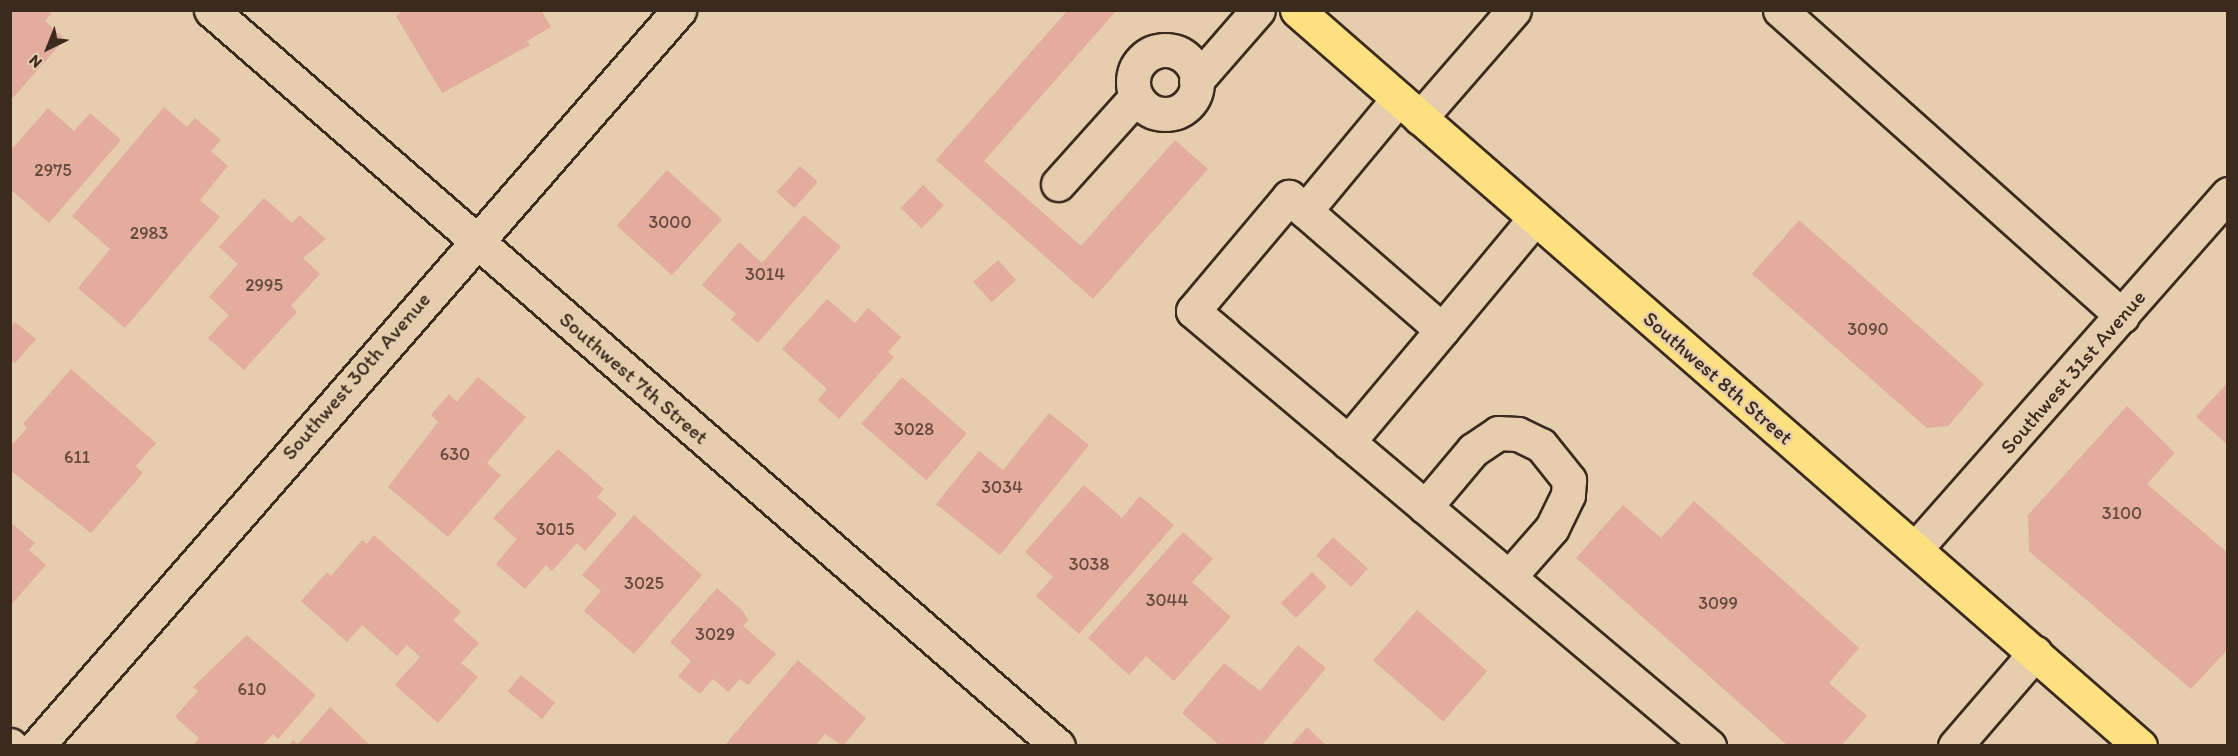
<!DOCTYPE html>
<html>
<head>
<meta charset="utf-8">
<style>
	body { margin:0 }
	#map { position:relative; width:2238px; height:756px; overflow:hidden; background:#e5cdad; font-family:Itim,sans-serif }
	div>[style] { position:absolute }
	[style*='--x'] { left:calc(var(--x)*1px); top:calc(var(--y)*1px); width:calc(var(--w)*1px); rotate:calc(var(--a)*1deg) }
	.building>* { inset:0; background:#e4ac9c; transform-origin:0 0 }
	.roads { filter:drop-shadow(2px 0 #3b2a1e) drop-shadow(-2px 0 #3b2a1e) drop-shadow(0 2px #3b2a1e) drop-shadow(0 -2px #3b2a1e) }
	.minor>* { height:33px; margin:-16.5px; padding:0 16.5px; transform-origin:16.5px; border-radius:16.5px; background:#e5cdad }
	.minor>.ring { margin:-16.5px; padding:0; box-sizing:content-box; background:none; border:33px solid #e5cdad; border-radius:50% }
	.major>* { height:33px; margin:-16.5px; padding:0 16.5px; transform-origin:16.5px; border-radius:16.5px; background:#fde080 }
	span { translate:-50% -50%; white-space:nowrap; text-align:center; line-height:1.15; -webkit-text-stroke:4.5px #e5cdad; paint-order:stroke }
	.number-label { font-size:18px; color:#654a3e }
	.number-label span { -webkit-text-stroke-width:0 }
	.street-label { font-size:21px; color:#3b2a1e }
	.frame { position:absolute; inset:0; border:12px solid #3b2a1e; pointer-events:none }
	.north { position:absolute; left:18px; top:18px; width:60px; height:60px; -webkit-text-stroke:4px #e5cdad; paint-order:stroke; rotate:223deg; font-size:16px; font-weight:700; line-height:24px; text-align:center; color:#3b2a1e }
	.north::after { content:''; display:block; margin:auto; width:21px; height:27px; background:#3b2a1e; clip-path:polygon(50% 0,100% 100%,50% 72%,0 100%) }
</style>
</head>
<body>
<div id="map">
	<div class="building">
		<div style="clip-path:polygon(10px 10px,47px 10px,51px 14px,45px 21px,65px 39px,10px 101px)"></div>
		<div style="clip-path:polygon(404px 10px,541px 10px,551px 27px,527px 41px,530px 45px,442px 93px,396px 16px)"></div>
		<div style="clip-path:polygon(1068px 10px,1117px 10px,984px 161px,1081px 246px,1175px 140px,1208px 169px,1093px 299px,936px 160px)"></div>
		<div style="clip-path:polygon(164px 107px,187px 127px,195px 118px,221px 140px,211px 151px,228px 166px,200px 200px,220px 217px,125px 328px,78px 288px,110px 249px,72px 216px)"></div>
		<div style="clip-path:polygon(48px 108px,74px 131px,90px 113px,121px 140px,49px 223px,10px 189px,10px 151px)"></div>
		<div style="left:800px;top:166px;width:24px;height:35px;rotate:42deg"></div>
		<div style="left:667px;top:170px;width:74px;height:75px;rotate:42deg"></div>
		<div style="left:923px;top:185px;width:29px;height:32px;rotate:44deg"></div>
		<div style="clip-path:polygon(264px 198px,292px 223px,299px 215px,326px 239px,303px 258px,320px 274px,291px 306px,297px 312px,244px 370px,208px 338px,229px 315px,209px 297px,238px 264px,219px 247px)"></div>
		<div style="clip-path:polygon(804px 215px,841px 247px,758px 343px,731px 320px,736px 314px,702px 285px,739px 242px,762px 263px)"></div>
		<div style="clip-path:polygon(1799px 220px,1984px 384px,1948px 426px,1927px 428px,1752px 274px)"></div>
		<div style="left:998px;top:260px;width:27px;height:33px;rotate:48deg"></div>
		<div style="clip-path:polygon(827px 299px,855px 323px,868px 308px,901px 337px,888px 352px,894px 357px,839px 419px,818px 400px,827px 389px,782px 349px)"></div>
		<div style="clip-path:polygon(15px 322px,36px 339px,15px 363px,10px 360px,10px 328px)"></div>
		<div style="clip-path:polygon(71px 369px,156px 443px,136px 466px,143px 473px,91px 533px,10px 470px,10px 447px,27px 428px,23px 424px)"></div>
		<div style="clip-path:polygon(478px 377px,526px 417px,487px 463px,501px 475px,448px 537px,388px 487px,438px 422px,431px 415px,449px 394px,457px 402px)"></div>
		<div style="left:902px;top:377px;width:86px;height:62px;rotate:41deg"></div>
		<div style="clip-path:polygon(2228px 382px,2228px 445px,2196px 417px)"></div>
		<div style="clip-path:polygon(2127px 406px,2175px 453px,2147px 484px,2228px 553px,2228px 649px,2191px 689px,2029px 551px,2028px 515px)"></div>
		<div style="clip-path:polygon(1049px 413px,1089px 445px,1000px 555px,936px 504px,979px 451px,1003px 470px)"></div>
		<div style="clip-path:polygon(558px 449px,604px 489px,597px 497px,617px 514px,585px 551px,577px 543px,552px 571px,546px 565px,525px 589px,496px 564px,517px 539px,493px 518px)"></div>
		<div style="clip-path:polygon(1084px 485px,1122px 518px,1140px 496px,1174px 525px,1079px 634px,1036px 596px,1053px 577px,1025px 552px)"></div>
		<div style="clip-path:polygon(1694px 501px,1859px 648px,1829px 683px,1867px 716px,1841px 746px,1788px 746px,1576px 558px,1623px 505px,1661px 538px)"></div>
		<div style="clip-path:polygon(634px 515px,702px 575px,634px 654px,584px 611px,601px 591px,582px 575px)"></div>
		<div style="clip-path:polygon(10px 522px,35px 543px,29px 550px,46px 565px,10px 606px)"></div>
		<div style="clip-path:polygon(1183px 532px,1213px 559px,1192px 582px,1231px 617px,1174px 681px,1146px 656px,1129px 675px,1088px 638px)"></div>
		<div style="clip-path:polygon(374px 535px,461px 612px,453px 620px,479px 643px,461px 663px,478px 677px,438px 723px,395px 685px,420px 657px,407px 645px,397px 656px,362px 625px,347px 642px,301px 601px,327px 572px,331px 576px,362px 540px,367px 544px)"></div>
		<div style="left:1333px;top:537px;width:47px;height:25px;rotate:42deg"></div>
		<div style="left:1312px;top:572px;width:21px;height:44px;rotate:45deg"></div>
		<div style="clip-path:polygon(717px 588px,743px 611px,748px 620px,743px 626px,776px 654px,748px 685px,740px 679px,728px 692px,713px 679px,700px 694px,678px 676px,691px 661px,670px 642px)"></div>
		<div style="left:1417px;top:610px;width:93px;height:67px;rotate:41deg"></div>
		<div style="clip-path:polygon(247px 635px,316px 695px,278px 739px,273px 734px,262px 746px,193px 746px,199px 738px,175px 717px,198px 691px,193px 687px)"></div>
		<div style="clip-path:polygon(1298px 645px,1326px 668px,1261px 746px,1220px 746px,1182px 713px,1224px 663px,1260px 691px)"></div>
		<div style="clip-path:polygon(798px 660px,866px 718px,843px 746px,825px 734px,815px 746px,724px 746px)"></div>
		<div style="left:521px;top:675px;width:44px;height:21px;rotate:39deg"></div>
		<div style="clip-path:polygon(330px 707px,371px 746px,288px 746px,293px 740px,298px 744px)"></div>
		<div style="clip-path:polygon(1307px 727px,1327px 746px,1290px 746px)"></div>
	</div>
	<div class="roads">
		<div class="minor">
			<div style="--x:211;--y:10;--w:1122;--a:40.99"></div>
			<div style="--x:1780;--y:10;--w:459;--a:41.8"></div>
			<div class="ring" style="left:1133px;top:50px;width:31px;height:31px"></div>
			<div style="--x:1196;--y:81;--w:94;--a:-48.9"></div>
			<div style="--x:1420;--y:118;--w:143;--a:-49"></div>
			<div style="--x:1058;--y:184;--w:117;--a:-48.1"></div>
			<div style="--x:1305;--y:211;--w:146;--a:-50.3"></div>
			<div style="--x:1535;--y:218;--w:146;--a:129.7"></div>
			<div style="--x:1442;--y:330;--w:203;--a:-139"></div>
			<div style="--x:1289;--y:197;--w:149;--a:130.1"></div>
			<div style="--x:1193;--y:311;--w:675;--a:40.13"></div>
			<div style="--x:1348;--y:442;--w:146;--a:-50"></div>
			<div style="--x:1425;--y:507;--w:75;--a:-49.9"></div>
			<div style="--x:1473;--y:450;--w:30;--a:-34"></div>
			<div style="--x:1498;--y:433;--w:20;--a:3"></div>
			<div style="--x:1518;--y:434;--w:25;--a:26"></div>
			<div style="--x:1541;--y:445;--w:45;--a:51.3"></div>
			<div style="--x:1569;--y:480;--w:15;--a:94"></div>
			<div style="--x:1568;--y:495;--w:37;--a:116"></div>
			<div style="--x:1552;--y:528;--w:65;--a:131.3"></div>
			<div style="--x:1916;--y:548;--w:472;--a:-48.6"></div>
			<div style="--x:10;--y:745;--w:1;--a:45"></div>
			<div style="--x:37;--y:746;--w:977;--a:-48.9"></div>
			<div style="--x:1955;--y:746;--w:123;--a:-49.3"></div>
		</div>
		<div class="major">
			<div style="--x:1297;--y:10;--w:1119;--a:41.12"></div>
		</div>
	</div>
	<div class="number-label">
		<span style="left:53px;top:170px">2975</span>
		<span style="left:670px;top:222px">3000</span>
		<span style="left:149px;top:233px">2983</span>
		<span style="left:765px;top:274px">3014</span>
		<span style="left:264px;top:285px">2995</span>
		<span style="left:1868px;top:329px">3090</span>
		<span style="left:914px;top:429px">3028</span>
		<span style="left:455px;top:454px">630</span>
		<span style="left:77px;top:457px">611</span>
		<span style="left:1002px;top:487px">3034</span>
		<span style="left:2122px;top:513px">3100</span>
		<span style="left:555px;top:529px">3015</span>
		<span style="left:1089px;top:564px">3038</span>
		<span style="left:644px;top:583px">3025</span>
		<span style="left:1167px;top:600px">3044</span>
		<span style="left:1718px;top:603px">3099</span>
		<span style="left:715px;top:634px">3029</span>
		<span style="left:252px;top:689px">610</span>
	</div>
	<div class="street-label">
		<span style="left:2073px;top:372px;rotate:-49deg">Southwest 31st Avenue</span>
		<span style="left:356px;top:376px;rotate:-49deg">Southwest 30th Avenue</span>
		<span style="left:634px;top:378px;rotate:41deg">Southwest 7th Street</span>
		<span style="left:1718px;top:378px;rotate:41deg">Southwest 8th Street</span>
	</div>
	<div class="frame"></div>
	<div class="north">N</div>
</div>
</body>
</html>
